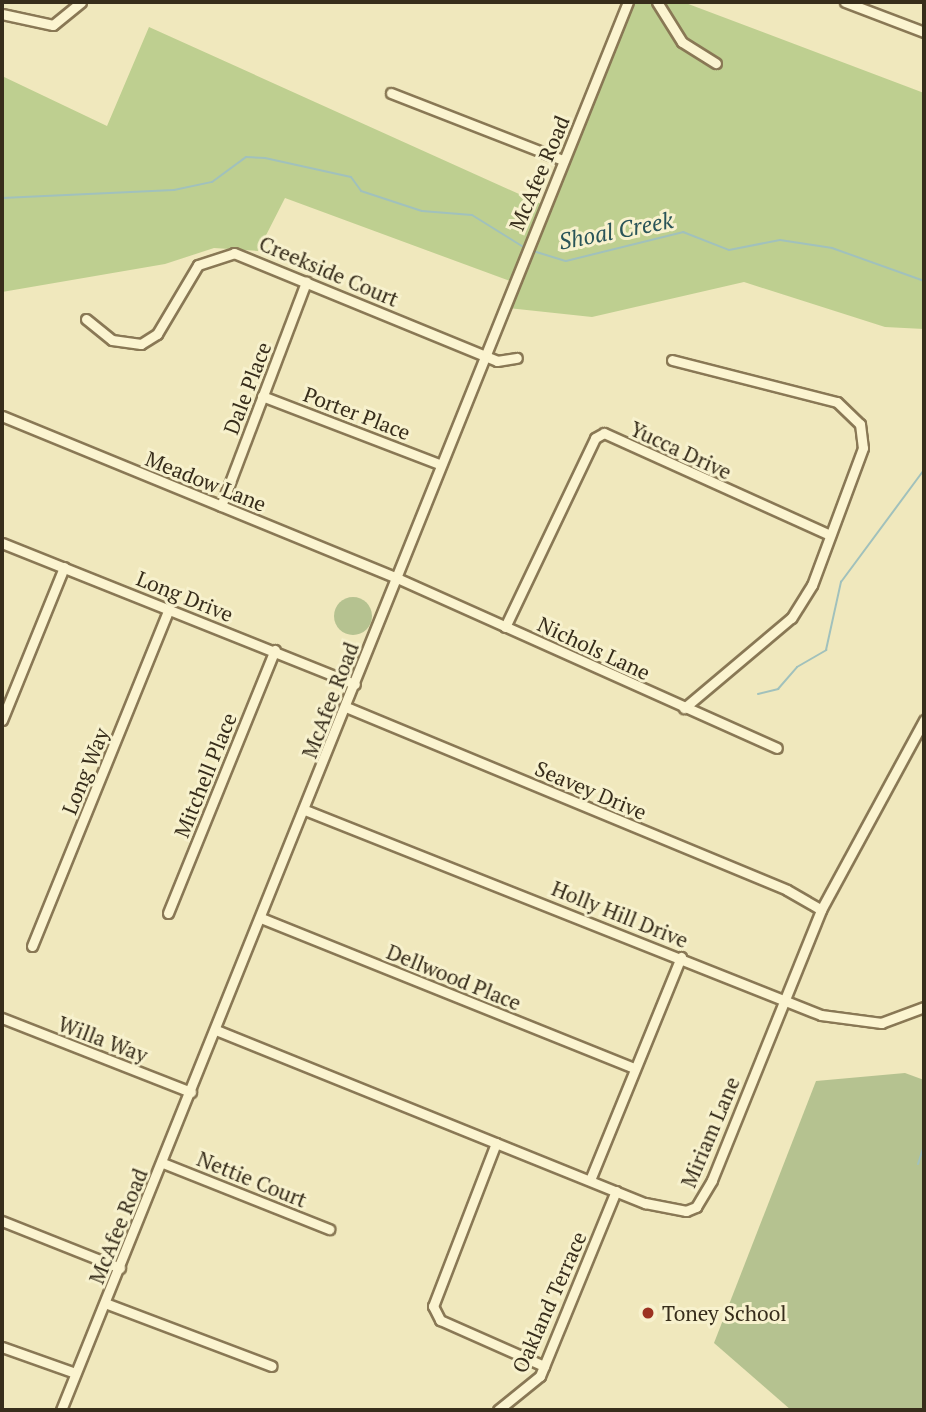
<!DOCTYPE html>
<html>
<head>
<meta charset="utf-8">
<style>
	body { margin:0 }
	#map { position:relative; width:926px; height:1412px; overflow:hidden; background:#f0e8bd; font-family:"PT Serif",serif }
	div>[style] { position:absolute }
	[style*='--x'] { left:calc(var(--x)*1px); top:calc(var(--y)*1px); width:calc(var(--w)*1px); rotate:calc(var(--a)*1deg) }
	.green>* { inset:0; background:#becf90 }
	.cemetery>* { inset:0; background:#b5c290 }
	.round { border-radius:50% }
	.stream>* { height:2px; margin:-1px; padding:0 1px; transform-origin:1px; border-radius:1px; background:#a1c1bc }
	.roads { filter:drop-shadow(2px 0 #897855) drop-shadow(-2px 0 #897855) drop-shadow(0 2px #897855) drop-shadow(0 -2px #897855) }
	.minor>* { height:9px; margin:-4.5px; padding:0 4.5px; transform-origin:4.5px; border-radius:4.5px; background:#fbf4d0 }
	.dots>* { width:19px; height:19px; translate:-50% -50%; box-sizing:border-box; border:4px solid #f7f1cd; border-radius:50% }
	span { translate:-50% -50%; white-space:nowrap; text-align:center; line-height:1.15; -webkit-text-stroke:6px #f7f1cd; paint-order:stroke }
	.street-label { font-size:21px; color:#372d1b }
	.poi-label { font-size:21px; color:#372d1b }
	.left { translate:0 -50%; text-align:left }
	.water-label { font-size:23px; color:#295458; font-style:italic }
	.frame { position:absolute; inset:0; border:4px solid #372d1b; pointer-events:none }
</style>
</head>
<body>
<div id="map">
	<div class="green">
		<div style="clip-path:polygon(631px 2px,683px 2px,924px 93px,924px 329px,885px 327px,744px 282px,592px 317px,508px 308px,518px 284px,285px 198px,258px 251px,214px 248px,165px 264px,2px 292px,2px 76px,107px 126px,149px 27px,550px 208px)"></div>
	</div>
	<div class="cemetery">
		<div class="round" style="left:334px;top:597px;width:38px;height:38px"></div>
		<div style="clip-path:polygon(905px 1073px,924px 1080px,924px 1410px,791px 1410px,714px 1343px,816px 1081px)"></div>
	</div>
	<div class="stream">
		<div style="--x:2;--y:198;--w:172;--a:-2.7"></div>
		<div style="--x:174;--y:190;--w:39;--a:-12"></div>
		<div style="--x:212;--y:182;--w:42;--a:-36.3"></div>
		<div style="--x:246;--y:157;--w:19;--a:3"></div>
		<div style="--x:265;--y:158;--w:88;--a:12.5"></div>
		<div style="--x:351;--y:177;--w:17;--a:54"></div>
		<div style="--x:361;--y:191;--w:64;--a:18.2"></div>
		<div style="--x:422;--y:211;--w:50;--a:4.6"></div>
		<div style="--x:472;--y:215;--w:62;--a:31.9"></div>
		<div style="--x:533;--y:251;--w:34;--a:17"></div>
		<div style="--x:566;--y:261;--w:121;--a:-13.9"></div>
		<div style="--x:683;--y:232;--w:49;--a:21.4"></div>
		<div style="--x:729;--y:250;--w:52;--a:-11.1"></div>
		<div style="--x:780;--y:240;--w:53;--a:8.7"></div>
		<div style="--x:832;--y:248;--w:98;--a:19.7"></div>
		<div style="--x:758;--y:694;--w:21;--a:-14"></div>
		<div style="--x:778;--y:689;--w:29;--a:-49"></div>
		<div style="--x:797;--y:667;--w:34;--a:-30"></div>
		<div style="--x:826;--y:650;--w:70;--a:-77.6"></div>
		<div style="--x:841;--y:582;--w:139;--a:-53.5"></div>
		<div style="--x:918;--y:1164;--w:19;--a:-72"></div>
	</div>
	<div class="roads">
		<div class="minor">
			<div style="--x:657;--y:2;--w:47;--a:58"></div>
			<div style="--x:682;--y:42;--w:40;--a:32"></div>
			<div style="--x:845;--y:2;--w:85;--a:20.8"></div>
			<div style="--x:2;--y:14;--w:52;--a:12.2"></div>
			<div style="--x:53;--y:25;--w:36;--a:-39"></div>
			<div style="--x:391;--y:93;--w:185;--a:21.3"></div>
			<div style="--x:86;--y:319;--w:33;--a:39"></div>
			<div style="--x:112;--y:340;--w:29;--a:8"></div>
			<div style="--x:141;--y:344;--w:19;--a:-32"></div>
			<div style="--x:157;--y:334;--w:80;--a:-59.3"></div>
			<div style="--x:198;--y:265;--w:38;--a:-18"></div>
			<div style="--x:234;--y:253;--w:284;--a:22.3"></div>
			<div style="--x:497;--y:361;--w:20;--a:-9"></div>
			<div style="--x:672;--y:360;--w:170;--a:14.3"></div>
			<div style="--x:837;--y:402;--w:32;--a:44"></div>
			<div style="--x:860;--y:424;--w:24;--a:83"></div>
			<div style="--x:863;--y:448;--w:146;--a:110.4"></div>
			<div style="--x:812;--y:585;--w:39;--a:122"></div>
			<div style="--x:791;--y:618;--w:140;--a:139.9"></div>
			<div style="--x:262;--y:396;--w:190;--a:21"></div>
			<div style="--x:2;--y:416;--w:427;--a:22.3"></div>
			<div style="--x:397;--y:578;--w:416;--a:24.1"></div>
			<div style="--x:221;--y:506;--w:240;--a:-69.2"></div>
			<div style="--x:2;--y:543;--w:380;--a:21.8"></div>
			<div style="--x:505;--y:627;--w:209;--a:-64.5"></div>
			<div style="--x:595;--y:438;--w:10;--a:-29"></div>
			<div style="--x:604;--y:433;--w:248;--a:24.3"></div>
			<div style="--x:346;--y:707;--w:477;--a:22.5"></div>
			<div style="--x:787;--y:890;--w:39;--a:30"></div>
			<div style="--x:2;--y:720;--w:165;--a:-67.9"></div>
			<div style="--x:305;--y:810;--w:555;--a:21.67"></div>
			<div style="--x:821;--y:1015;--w:61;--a:7.6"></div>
			<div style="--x:881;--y:1023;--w:46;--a:-20.4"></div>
			<div style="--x:168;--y:913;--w:284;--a:-67.9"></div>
			<div style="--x:261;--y:918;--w:403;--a:21.9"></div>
			<div style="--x:32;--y:946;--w:364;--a:-67.9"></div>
			<div style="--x:2;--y:1018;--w:203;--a:21.4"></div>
			<div style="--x:216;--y:1030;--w:463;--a:22"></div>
			<div style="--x:645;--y:1203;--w:42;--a:11"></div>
			<div style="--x:686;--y:1211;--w:11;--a:-22"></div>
			<div style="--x:696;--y:1207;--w:31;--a:-59"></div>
			<div style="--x:712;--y:1180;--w:291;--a:-68"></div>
			<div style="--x:821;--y:910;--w:216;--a:-61.5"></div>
			<div style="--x:496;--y:1143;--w:175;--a:111.1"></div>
			<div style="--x:433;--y:1306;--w:16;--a:63"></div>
			<div style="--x:440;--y:1320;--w:114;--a:23.9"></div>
			<div style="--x:163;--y:1163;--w:179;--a:21.7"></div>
			<div style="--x:590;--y:1180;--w:241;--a:-67.8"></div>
			<div style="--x:2;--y:1221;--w:127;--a:21.7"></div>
			<div style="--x:105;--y:1303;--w:178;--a:20.7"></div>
			<div style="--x:2;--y:1347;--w:77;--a:19.6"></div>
			<div style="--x:61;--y:1410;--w:1518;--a:-68.07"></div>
			<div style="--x:498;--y:1410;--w:54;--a:-39"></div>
			<div style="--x:540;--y:1376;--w:200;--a:-67.7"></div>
		</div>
	</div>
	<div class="dots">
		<div style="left:648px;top:1313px;background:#9c3221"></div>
	</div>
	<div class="street-label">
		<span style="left:539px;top:173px;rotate:-67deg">McAfee Road</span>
		<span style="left:329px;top:271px;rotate:23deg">Creekside Court</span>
		<span style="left:247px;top:388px;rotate:-69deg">Dale Place</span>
		<span style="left:357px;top:413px;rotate:21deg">Porter Place</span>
		<span style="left:681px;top:450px;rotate:25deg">Yucca Drive</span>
		<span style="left:206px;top:481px;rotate:22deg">Meadow Lane</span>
		<span style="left:185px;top:596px;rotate:22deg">Long Drive</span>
		<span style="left:594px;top:648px;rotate:25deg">Nichols Lane</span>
		<span style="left:330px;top:700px;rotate:-69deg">McAfee Road</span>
		<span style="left:85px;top:771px;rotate:-68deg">Long Way</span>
		<span style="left:205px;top:775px;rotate:-68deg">Mitchell Place</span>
		<span style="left:591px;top:790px;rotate:23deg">Seavey Drive</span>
		<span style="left:620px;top:914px;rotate:22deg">Holly Hill Drive</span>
		<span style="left:454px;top:977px;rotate:22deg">Dellwood Place</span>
		<span style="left:103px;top:1039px;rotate:21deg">Willa Way</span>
		<span style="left:710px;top:1132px;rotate:-67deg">Miriam Lane</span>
		<span style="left:252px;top:1179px;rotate:22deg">Nettie Court</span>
		<span style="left:118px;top:1226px;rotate:-68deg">McAfee Road</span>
		<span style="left:549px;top:1302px;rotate:-66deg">Oakland Terrace</span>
	</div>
	<div class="poi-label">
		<span class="left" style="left:662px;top:1313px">Toney School</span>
	</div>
	<div class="water-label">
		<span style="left:616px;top:231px;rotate:-11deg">Shoal Creek</span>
	</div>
	<div class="frame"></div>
</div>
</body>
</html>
